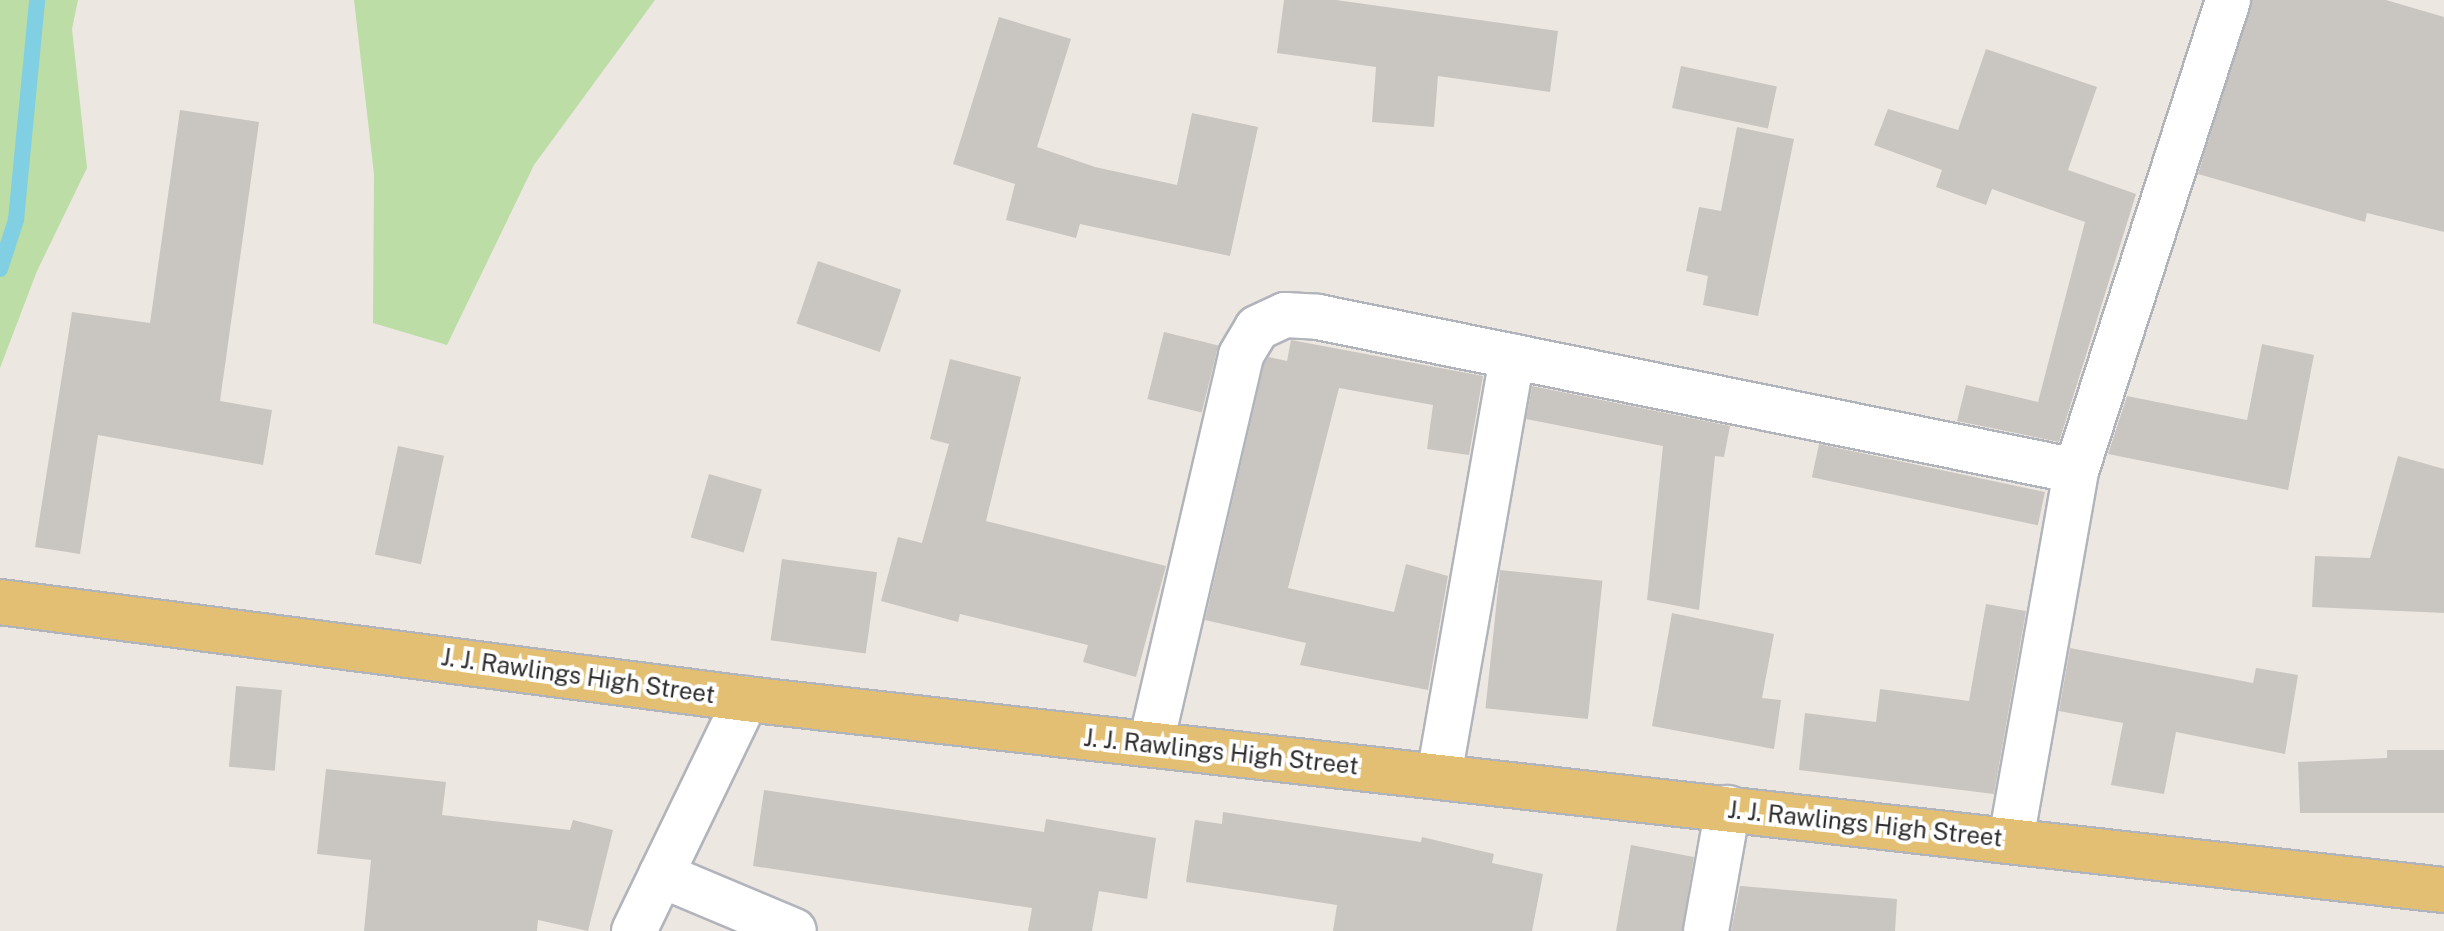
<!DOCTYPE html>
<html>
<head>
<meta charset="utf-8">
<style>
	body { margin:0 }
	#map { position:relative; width:2444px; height:931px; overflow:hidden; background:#ede7e2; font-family:"Public Sans",sans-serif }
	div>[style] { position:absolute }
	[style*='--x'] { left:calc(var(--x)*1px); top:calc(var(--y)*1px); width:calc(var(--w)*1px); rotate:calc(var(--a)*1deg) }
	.green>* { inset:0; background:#bcdda5 }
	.stream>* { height:16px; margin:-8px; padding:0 8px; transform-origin:8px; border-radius:8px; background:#81cfe2 }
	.building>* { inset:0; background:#c9c5c0; transform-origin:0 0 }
	.roads { filter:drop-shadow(2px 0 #b2b4bc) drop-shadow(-2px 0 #b2b4bc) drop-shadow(0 2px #b2b4bc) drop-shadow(0 -2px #b2b4bc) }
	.minor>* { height:44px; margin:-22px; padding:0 22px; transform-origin:22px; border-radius:22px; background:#fff }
	.major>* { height:44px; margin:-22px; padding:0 22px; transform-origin:22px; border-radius:22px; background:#e2bf72 }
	span { translate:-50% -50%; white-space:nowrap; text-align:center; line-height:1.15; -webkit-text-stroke:8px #fff; paint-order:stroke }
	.street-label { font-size:24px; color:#2d2d2d }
</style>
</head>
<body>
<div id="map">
	<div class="green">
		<div style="clip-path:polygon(0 0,78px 0,72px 29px,87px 168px,37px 271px,0 368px)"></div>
		<div style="clip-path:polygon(354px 0,655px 0,534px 165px,447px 345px,373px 323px,374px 174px)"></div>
	</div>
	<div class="stream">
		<div style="--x:0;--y:269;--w:52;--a:-71.9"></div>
		<div style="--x:16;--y:220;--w:221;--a:-84.5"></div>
	</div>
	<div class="building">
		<div style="clip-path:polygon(1284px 0,1336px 0,1558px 31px,1550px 92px,1438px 76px,1434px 127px,1372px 122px,1376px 67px,1277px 53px)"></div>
		<div style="clip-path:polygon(2252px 0,2386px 0,2444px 17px,2444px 232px,2367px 213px,2365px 222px,2198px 174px)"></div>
		<div style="clip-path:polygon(999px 17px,1071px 39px,1037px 147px,1095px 167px,1177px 185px,1192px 113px,1258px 127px,1230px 256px,1080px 224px,1076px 238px,1006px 220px,1015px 184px,953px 164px)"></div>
		<div style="clip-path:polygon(1986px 49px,2097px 87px,2068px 170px,2136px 194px,2059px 442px,1957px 421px,1966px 385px,2038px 402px,2085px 222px,1992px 189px,1986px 205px,1936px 187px,1942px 170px,1874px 145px,1888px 109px,1958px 130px)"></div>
		<div style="left:1681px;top:66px;width:98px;height:43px;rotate:12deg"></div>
		<div style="clip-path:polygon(180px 110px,259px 122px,220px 401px,272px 410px,263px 465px,98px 435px,80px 554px,35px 547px,72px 312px,150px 323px)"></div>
		<div style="clip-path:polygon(1737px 127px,1794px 139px,1758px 316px,1703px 305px,1708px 276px,1686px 271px,1699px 207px,1721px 211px)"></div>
		<div style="left:818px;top:261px;width:88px;height:66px;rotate:19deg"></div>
		<div style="left:1164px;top:332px;width:56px;height:69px;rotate:14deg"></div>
		<div style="clip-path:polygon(1291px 340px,1483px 376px,1469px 455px,1427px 449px,1433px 405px,1339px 388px,1288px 588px,1394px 612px,1406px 564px,1448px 576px,1428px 690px,1300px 665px,1306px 643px,1205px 620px,1264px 364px,1269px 357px,1287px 361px)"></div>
		<div style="clip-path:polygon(2262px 344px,2314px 355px,2288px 490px,2108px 454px,2127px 396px,2247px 420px)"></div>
		<div style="clip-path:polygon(950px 359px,1021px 377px,986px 521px,1166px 566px,1136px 677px,1083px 662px,1088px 645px,960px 614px,958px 622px,881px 601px,898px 537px,922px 543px,949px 444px,930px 439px)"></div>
		<div style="clip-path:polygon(1532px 386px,1730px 426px,1724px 457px,1715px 456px,1699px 610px,1647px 600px,1663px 446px,1526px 419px)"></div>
		<div style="left:1819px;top:444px;width:231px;height:34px;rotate:12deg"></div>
		<div style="left:398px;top:446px;width:47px;height:111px;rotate:12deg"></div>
		<div style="clip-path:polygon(2398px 456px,2444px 469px,2444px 613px,2312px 607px,2315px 556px,2370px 558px)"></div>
		<div style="left:709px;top:474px;width:55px;height:66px;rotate:16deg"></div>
		<div style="left:782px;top:559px;width:96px;height:82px;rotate:8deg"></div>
		<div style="left:1500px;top:570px;width:103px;height:139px;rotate:6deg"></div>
		<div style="clip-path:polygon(1986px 604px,2026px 611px,1994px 794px,1799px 770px,1805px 713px,1876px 722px,1880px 689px,1969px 701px)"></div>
		<div style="clip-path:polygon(1672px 613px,1774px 634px,1762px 698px,1781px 700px,1774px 749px,1652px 726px)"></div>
		<div style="clip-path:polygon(2070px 648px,2253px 683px,2256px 668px,2298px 675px,2285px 754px,2176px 732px,2164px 794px,2111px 785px,2123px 723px,2059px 711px)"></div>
		<div style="left:236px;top:686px;width:46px;height:81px;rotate:5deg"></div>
		<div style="clip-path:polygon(2387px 750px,2444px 750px,2444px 813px,2300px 813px,2298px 762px,2387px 758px)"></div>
		<div style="clip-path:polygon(326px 769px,446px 782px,442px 815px,570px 830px,573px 820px,613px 830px,588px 931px,538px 920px,537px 931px,364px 931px,371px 860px,317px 854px)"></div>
		<div style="clip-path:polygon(764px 790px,1044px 832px,1046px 819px,1156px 838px,1147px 899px,1099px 891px,1092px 931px,1028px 931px,1032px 908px,753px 866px)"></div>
		<div style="clip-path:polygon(1223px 812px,1421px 842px,1422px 837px,1494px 854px,1492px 863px,1543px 874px,1532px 931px,1333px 931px,1337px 905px,1186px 882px,1195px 820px,1222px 824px)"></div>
		<div style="clip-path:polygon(1631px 845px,1694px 857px,1682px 931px,1616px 931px)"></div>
		<div style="clip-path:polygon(1740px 886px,1897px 899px,1895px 931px,1731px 931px)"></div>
	</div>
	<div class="roads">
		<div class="minor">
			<div style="--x:1151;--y:743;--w:398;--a:-76.9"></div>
			<div style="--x:1241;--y:355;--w:31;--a:-59"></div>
			<div style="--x:1257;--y:328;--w:31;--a:-25"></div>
			<div style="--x:1285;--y:315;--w:33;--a:3"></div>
			<div style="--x:1318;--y:317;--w:773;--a:11.48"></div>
			<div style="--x:1439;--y:776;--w:426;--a:-80.1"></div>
			<div style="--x:2011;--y:840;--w:375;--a:-80"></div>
			<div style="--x:2076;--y:471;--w:495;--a:-72.1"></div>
			<div style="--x:661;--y:875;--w:144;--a:22.8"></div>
			<div style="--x:634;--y:931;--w:258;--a:-64.2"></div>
			<div style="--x:1706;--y:931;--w:125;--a:-79.9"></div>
		</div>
		<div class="major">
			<div style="--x:0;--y:602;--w:752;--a:7.41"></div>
			<div style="--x:746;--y:699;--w:1709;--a:6.42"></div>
		</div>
	</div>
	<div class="street-label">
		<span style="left:578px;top:676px;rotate:8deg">J. J. Rawlings High Street</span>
		<span style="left:1221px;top:752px;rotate:6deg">J. J. Rawlings High Street</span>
		<span style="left:1865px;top:824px;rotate:6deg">J. J. Rawlings High Street</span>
	</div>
</div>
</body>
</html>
